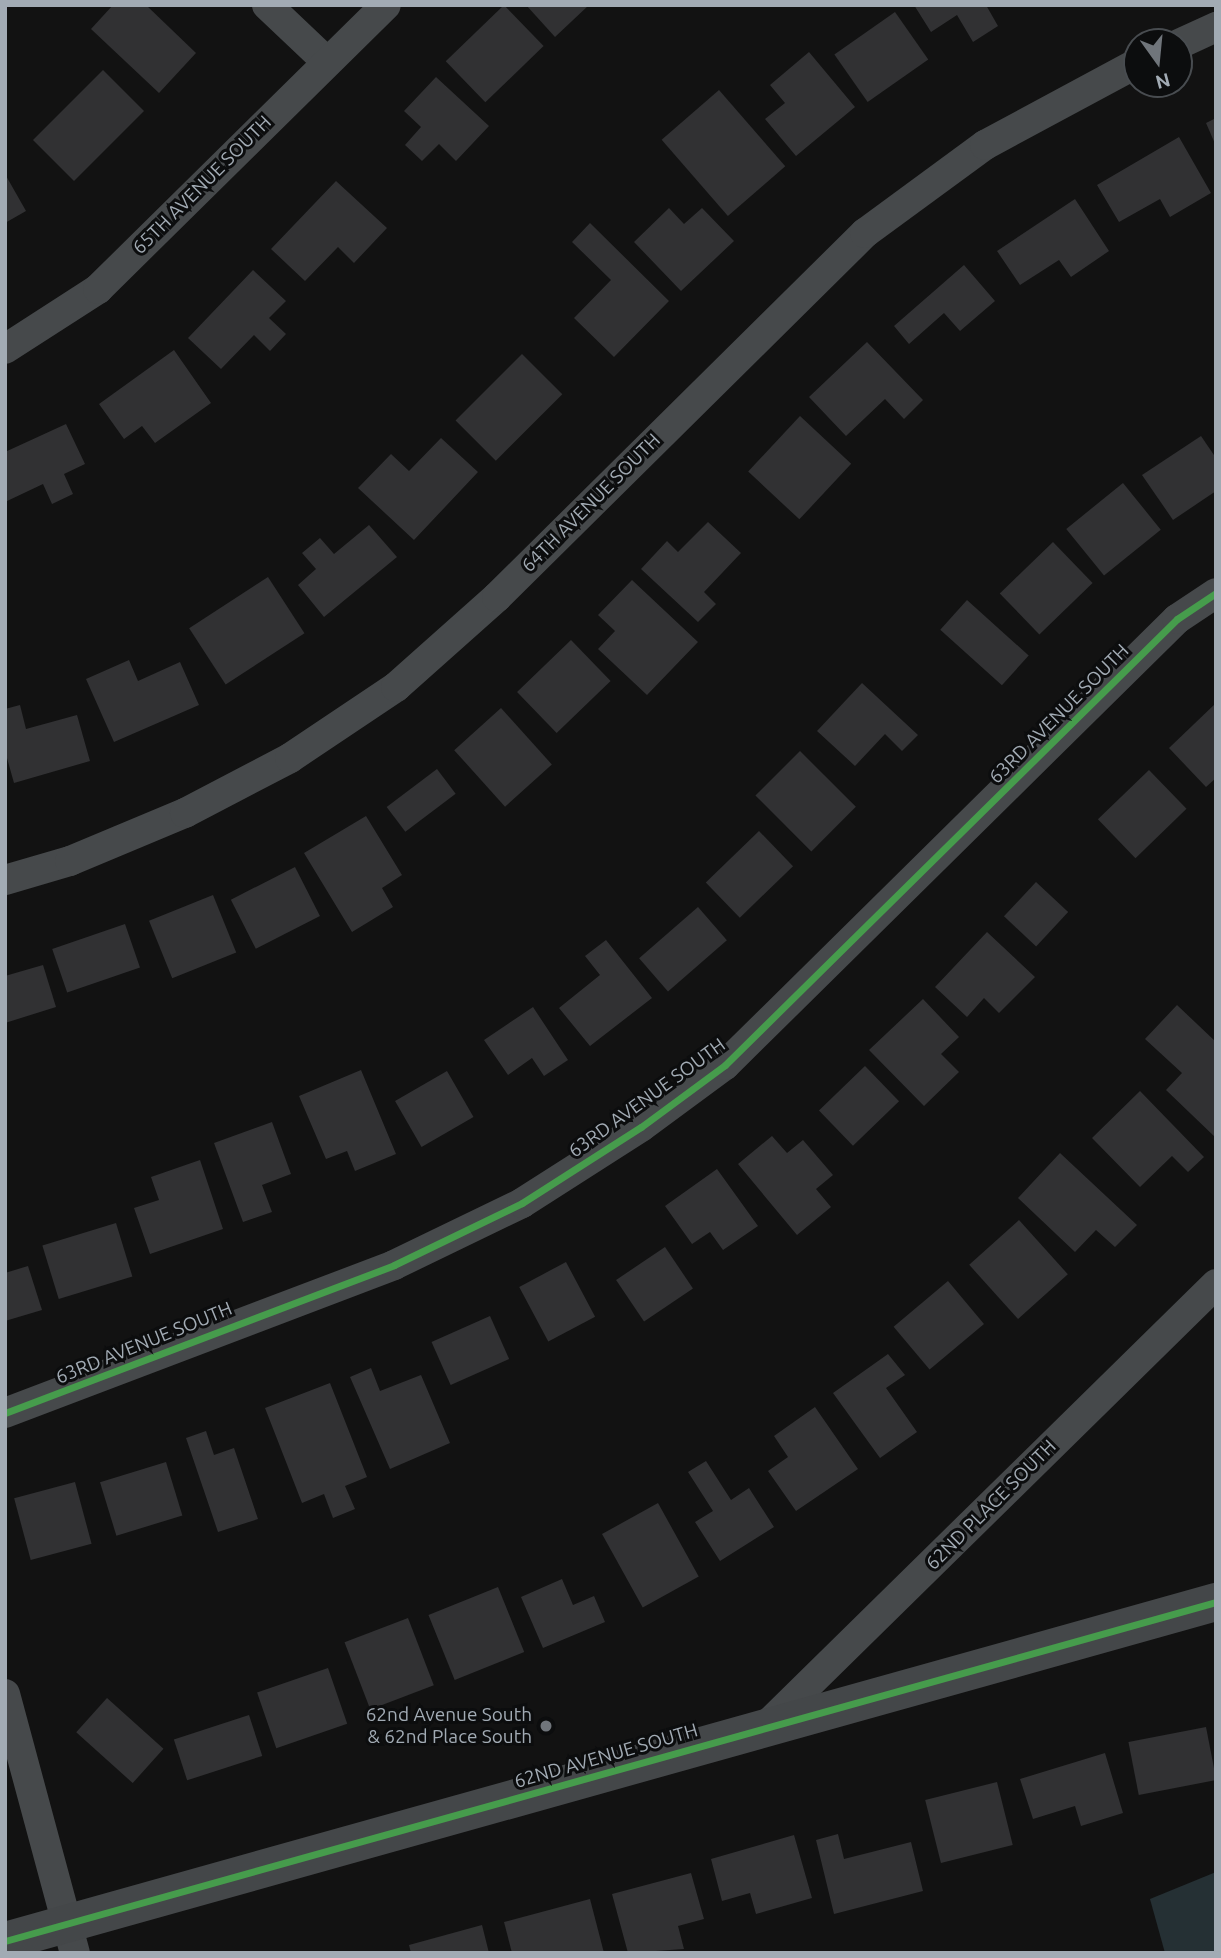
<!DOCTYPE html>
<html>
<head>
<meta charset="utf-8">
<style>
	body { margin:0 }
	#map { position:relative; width:1221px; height:1958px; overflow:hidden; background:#121212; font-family:Ubuntu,sans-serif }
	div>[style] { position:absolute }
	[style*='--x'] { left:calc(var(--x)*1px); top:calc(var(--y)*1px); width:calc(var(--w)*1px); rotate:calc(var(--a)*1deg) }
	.water>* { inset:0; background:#253034 }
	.building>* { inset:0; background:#313133; transform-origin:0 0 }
	.street>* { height:30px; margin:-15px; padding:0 15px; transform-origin:15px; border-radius:15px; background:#46494b }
	.secondary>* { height:38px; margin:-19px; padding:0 19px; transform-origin:19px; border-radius:19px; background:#444749 }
	.cycleway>* { height:7px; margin:-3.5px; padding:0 3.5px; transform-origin:3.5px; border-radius:3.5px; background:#469c4c }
	.dots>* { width:19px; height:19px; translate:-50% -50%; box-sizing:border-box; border:4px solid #0c0d0e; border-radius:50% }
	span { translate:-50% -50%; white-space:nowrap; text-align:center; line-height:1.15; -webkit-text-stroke:6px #0c0d0e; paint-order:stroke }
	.street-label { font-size:19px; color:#a2abb4 }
	.poi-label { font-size:19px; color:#a2abb4 }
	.right { translate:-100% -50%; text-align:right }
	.frame { position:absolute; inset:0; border:7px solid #a2abb4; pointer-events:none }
	.north { position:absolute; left:1123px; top:28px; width:70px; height:70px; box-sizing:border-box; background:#0c0d0e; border:2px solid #484c50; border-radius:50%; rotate:165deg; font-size:19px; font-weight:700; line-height:28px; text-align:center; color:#a2abb4 }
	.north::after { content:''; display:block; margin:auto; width:24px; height:32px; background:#70757b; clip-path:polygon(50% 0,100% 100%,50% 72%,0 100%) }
</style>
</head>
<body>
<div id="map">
	<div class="water">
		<div style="clip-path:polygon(1216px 1872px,1216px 1953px,1165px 1953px,1150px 1899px)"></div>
	</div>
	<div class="building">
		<div style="clip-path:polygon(113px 5px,146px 5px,196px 53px,159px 93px,91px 29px)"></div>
		<div style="left:504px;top:5px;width:57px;height:81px;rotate:46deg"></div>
		<div style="clip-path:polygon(526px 5px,589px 5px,555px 37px)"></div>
		<div style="clip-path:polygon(914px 5px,986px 5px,998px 26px,973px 42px,957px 15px,931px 32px)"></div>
		<div style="left:895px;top:12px;width:58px;height:74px;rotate:55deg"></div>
		<div style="clip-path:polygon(809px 52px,855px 107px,796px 156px,765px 119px,785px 103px,770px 85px)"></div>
		<div style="left:103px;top:70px;width:58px;height:99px;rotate:45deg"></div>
		<div style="clip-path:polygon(436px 77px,489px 126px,456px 161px,439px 144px,422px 161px,405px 145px,421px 127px,404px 111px)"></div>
		<div style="left:719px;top:90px;width:101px;height:76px;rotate:49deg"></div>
		<div style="clip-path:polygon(1216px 118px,1216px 146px,1206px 123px)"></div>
		<div style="clip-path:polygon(1179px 137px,1211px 193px,1170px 217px,1160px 199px,1119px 222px,1097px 185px)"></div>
		<div style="clip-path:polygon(5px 174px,26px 211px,5px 223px)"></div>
		<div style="clip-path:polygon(336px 181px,387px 228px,354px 263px,338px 247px,305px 281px,271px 249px)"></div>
		<div style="clip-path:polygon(1075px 199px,1109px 251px,1071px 277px,1059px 260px,1020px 285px,997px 251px)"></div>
		<div style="clip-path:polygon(669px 208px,684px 224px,702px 208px,734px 241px,681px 291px,634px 242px)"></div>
		<div style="clip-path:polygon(590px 223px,669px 301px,614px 357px,574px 318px,611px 280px,572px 242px)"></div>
		<div style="clip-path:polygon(964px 265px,995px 301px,960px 331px,944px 313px,909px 344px,894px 326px)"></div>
		<div style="clip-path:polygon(253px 270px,286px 301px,269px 318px,286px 334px,270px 351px,254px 335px,221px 369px,188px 338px)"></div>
		<div style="clip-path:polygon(867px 342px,923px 400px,904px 419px,885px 399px,846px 436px,809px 397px)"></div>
		<div style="clip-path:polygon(174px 350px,211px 403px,155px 443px,142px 426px,124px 439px,99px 404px)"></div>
		<div style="left:522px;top:354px;width:57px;height:94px;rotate:45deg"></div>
		<div style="left:800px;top:416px;width:70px;height:76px;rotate:43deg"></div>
		<div style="clip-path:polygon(66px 424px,85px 464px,64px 474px,73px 494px,52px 504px,43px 484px,5px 502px,5px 452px)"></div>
		<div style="clip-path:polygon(1201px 436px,1216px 458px,1216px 491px,1173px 520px,1142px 475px)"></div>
		<div style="clip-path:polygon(441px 438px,478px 472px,414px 540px,358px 488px,391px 454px,409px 471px)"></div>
		<div style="left:1123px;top:483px;width:60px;height:73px;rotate:51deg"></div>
		<div style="clip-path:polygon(708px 522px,741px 553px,704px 592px,716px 604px,698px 622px,641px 569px,667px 541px,678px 552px)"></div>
		<div style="clip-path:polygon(369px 525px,397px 557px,324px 617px,298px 585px,316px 569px,302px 553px,320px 538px,334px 554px)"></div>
		<div style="left:1053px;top:542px;width:57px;height:74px;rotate:46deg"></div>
		<div style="left:268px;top:577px;width:67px;height:94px;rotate:57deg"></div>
		<div style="clip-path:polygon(632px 580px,698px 642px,647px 695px,598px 649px,615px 631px,598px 615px)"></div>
		<div style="left:967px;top:600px;width:83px;height:40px;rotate:42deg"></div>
		<div style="left:571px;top:640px;width:57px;height:75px;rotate:46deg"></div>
		<div style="clip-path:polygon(129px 660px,138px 681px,180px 662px,199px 705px,114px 742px,86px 679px)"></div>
		<div style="clip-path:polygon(862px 683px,918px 735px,902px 751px,885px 734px,855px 766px,817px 731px)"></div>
		<div style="clip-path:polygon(1216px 703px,1216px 778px,1206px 787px,1169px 748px)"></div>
		<div style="clip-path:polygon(20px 705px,26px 729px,77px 715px,90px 761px,14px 783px,5px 751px,5px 709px)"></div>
		<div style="left:501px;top:708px;width:76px;height:63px;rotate:48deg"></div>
		<div style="left:800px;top:751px;width:79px;height:63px;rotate:45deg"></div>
		<div style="left:437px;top:769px;width:31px;height:63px;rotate:53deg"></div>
		<div style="left:1149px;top:770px;width:54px;height:71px;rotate:46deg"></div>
		<div style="clip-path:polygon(366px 816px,402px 875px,382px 888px,393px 907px,352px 932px,304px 853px)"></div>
		<div style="left:759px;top:831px;width:49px;height:74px;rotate:46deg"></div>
		<div style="left:295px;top:867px;width:55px;height:72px;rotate:63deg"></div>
		<div style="left:1036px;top:882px;width:44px;height:47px;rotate:43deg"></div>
		<div style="left:213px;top:895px;width:62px;height:69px;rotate:68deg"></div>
		<div style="left:698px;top:907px;width:44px;height:78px;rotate:49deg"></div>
		<div style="left:125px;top:924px;width:46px;height:77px;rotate:71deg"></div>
		<div style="clip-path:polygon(987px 932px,1035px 977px,999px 1013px,984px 998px,967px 1017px,935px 987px)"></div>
		<div style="clip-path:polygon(606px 940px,652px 998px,590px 1046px,559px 1008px,600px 975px,585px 956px)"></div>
		<div style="clip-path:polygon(43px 965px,56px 1007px,5px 1023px,5px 976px)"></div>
		<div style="clip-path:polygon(923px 999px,959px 1037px,941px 1054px,959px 1072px,924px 1106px,869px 1050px)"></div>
		<div style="clip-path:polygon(1177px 1005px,1216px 1042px,1216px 1138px,1166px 1090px,1182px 1073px,1145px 1039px)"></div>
		<div style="clip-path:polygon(533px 1007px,568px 1060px,544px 1076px,532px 1058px,508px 1075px,484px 1040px)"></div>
		<div style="left:865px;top:1066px;width:49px;height:64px;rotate:46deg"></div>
		<div style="clip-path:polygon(361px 1070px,396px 1154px,355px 1171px,347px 1151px,326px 1159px,299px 1096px)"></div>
		<div style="left:447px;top:1071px;width:53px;height:60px;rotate:60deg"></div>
		<div style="clip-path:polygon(1140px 1091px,1204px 1157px,1188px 1172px,1172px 1156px,1140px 1187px,1092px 1138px)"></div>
		<div style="clip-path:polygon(272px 1122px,291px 1174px,262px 1185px,272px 1212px,243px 1222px,214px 1143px)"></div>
		<div style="clip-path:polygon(772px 1136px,787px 1153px,803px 1140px,833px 1175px,816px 1189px,831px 1207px,797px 1235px,738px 1164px)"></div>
		<div style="clip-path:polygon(1060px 1153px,1137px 1225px,1115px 1247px,1096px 1230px,1075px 1252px,1018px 1198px)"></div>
		<div style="clip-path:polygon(200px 1160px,223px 1229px,150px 1254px,134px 1208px,159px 1200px,151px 1177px)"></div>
		<div style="clip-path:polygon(717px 1169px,758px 1226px,723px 1250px,710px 1232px,692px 1244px,665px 1206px)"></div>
		<div style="left:1019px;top:1220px;width:73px;height:67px;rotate:48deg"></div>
		<div style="left:116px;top:1223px;width:56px;height:77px;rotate:73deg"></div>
		<div style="left:665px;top:1247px;width:50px;height:59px;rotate:56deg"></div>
		<div style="left:566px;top:1262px;width:62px;height:53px;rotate:62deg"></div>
		<div style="clip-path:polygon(28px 1266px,42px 1310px,5px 1321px,5px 1273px)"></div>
		<div style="left:948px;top:1281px;width:56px;height:71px;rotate:50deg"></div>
		<div style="left:490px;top:1316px;width:47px;height:64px;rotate:66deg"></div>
		<div style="clip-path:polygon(888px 1354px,905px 1375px,886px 1388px,917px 1432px,880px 1458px,833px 1393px)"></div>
		<div style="clip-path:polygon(371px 1368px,380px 1391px,421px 1375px,450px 1443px,390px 1469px,350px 1377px)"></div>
		<div style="clip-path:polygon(330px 1383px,367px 1477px,345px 1486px,355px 1509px,333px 1518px,324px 1494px,302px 1503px,265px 1408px)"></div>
		<div style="clip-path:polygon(815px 1407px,858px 1469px,796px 1511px,768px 1471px,788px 1457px,774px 1436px)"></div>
		<div style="clip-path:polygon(206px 1431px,214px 1455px,234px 1448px,258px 1519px,218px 1532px,186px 1438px)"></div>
		<div style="clip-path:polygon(706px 1461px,731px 1500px,749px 1488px,774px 1527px,720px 1561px,695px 1522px,713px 1511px,688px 1472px)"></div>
		<div style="left:166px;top:1462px;width:56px;height:69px;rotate:73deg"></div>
		<div style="left:75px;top:1482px;width:64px;height:63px;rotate:75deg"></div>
		<div style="left:658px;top:1503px;width:84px;height:64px;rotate:61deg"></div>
		<div style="clip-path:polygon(562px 1579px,573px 1605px,594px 1596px,605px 1622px,543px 1648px,521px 1597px)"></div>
		<div style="left:498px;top:1587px;width:70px;height:75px;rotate:68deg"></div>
		<div style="left:408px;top:1618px;width:72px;height:68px;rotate:69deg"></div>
		<div style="left:328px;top:1668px;width:59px;height:75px;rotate:71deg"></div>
		<div style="left:107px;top:1698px;width:76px;height:46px;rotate:42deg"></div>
		<div style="left:249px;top:1715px;width:43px;height:79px;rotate:72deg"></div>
		<div style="left:1206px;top:1727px;width:54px;height:79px;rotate:79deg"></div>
		<div style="clip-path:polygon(1105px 1753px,1123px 1813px,1081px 1826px,1075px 1806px,1033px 1819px,1020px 1779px)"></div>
		<div style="left:997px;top:1782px;width:65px;height:74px;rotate:76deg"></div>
		<div style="clip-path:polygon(838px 1834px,844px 1859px,911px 1842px,923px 1891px,834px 1914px,816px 1840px)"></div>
		<div style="clip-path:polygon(794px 1835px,812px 1898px,756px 1914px,750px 1893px,722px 1901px,711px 1859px)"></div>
		<div style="clip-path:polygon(691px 1873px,704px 1919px,678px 1926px,684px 1949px,628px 1953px,612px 1894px)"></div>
		<div style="clip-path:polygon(590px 1899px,604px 1953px,512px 1953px,504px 1922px)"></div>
		<div style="clip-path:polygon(482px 1925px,489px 1953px,411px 1953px,409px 1945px)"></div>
	</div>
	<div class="street">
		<div style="--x:267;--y:5;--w:83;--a:43.5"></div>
		<div style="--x:1179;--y:44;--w:41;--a:-24.7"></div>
		<div style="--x:5;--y:349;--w:111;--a:-32.8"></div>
		<div style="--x:98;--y:289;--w:404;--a:-44.6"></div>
		<div style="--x:5;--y:880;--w:68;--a:-16.3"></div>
		<div style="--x:70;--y:861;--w:125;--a:-22.7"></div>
		<div style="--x:185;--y:813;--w:119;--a:-27.6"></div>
		<div style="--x:290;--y:758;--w:128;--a:-33.8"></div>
		<div style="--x:396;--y:687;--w:135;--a:-41.7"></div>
		<div style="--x:497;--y:597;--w:518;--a:-44.69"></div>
		<div style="--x:865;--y:233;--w:149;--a:-36.3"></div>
		<div style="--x:985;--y:145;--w:173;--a:-28.3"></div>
		<div style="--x:5;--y:1413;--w:416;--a:-20.8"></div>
		<div style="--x:394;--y:1265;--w:142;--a:-25.8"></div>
		<div style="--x:522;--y:1203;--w:141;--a:-32.6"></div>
		<div style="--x:641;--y:1127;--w:104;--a:-36.4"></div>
		<div style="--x:725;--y:1065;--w:635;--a:-44.62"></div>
		<div style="--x:1177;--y:619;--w:47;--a:-33.7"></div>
		<div style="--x:5;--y:1694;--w:268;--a:74.9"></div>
		<div style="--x:765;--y:1727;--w:632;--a:-44.49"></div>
	</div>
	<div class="secondary">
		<div style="--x:5;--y:1941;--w:1258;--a:-15.64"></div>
	</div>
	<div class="cycleway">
		<div style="--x:5;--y:1413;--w:416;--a:-20.8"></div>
		<div style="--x:394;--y:1265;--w:142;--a:-25.8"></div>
		<div style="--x:522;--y:1203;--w:141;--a:-32.6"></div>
		<div style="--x:641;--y:1127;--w:104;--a:-36.4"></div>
		<div style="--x:725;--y:1065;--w:635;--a:-44.62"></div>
		<div style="--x:1177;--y:619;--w:47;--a:-33.7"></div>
		<div style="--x:5;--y:1941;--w:1258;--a:-15.64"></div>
	</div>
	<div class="dots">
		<div style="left:546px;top:1726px;background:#70757b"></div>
	</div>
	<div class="street-label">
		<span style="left:202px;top:185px;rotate:-45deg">65TH AVENUE SOUTH</span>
		<span style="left:591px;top:503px;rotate:-45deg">64TH AVENUE SOUTH</span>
		<span style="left:1059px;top:714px;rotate:-45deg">63RD AVENUE SOUTH</span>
		<span style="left:647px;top:1098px;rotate:-36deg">63RD AVENUE SOUTH</span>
		<span style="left:144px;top:1343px;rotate:-22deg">63RD AVENUE SOUTH</span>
		<span style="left:991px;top:1505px;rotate:-45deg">62ND PLACE SOUTH</span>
		<span style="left:606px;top:1756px;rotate:-16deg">62ND AVENUE SOUTH</span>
	</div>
	<div class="poi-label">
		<span class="right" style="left:532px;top:1726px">62nd Avenue South<br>&amp; 62nd Place South</span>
	</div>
	<div class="frame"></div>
	<div class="north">N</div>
</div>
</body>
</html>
